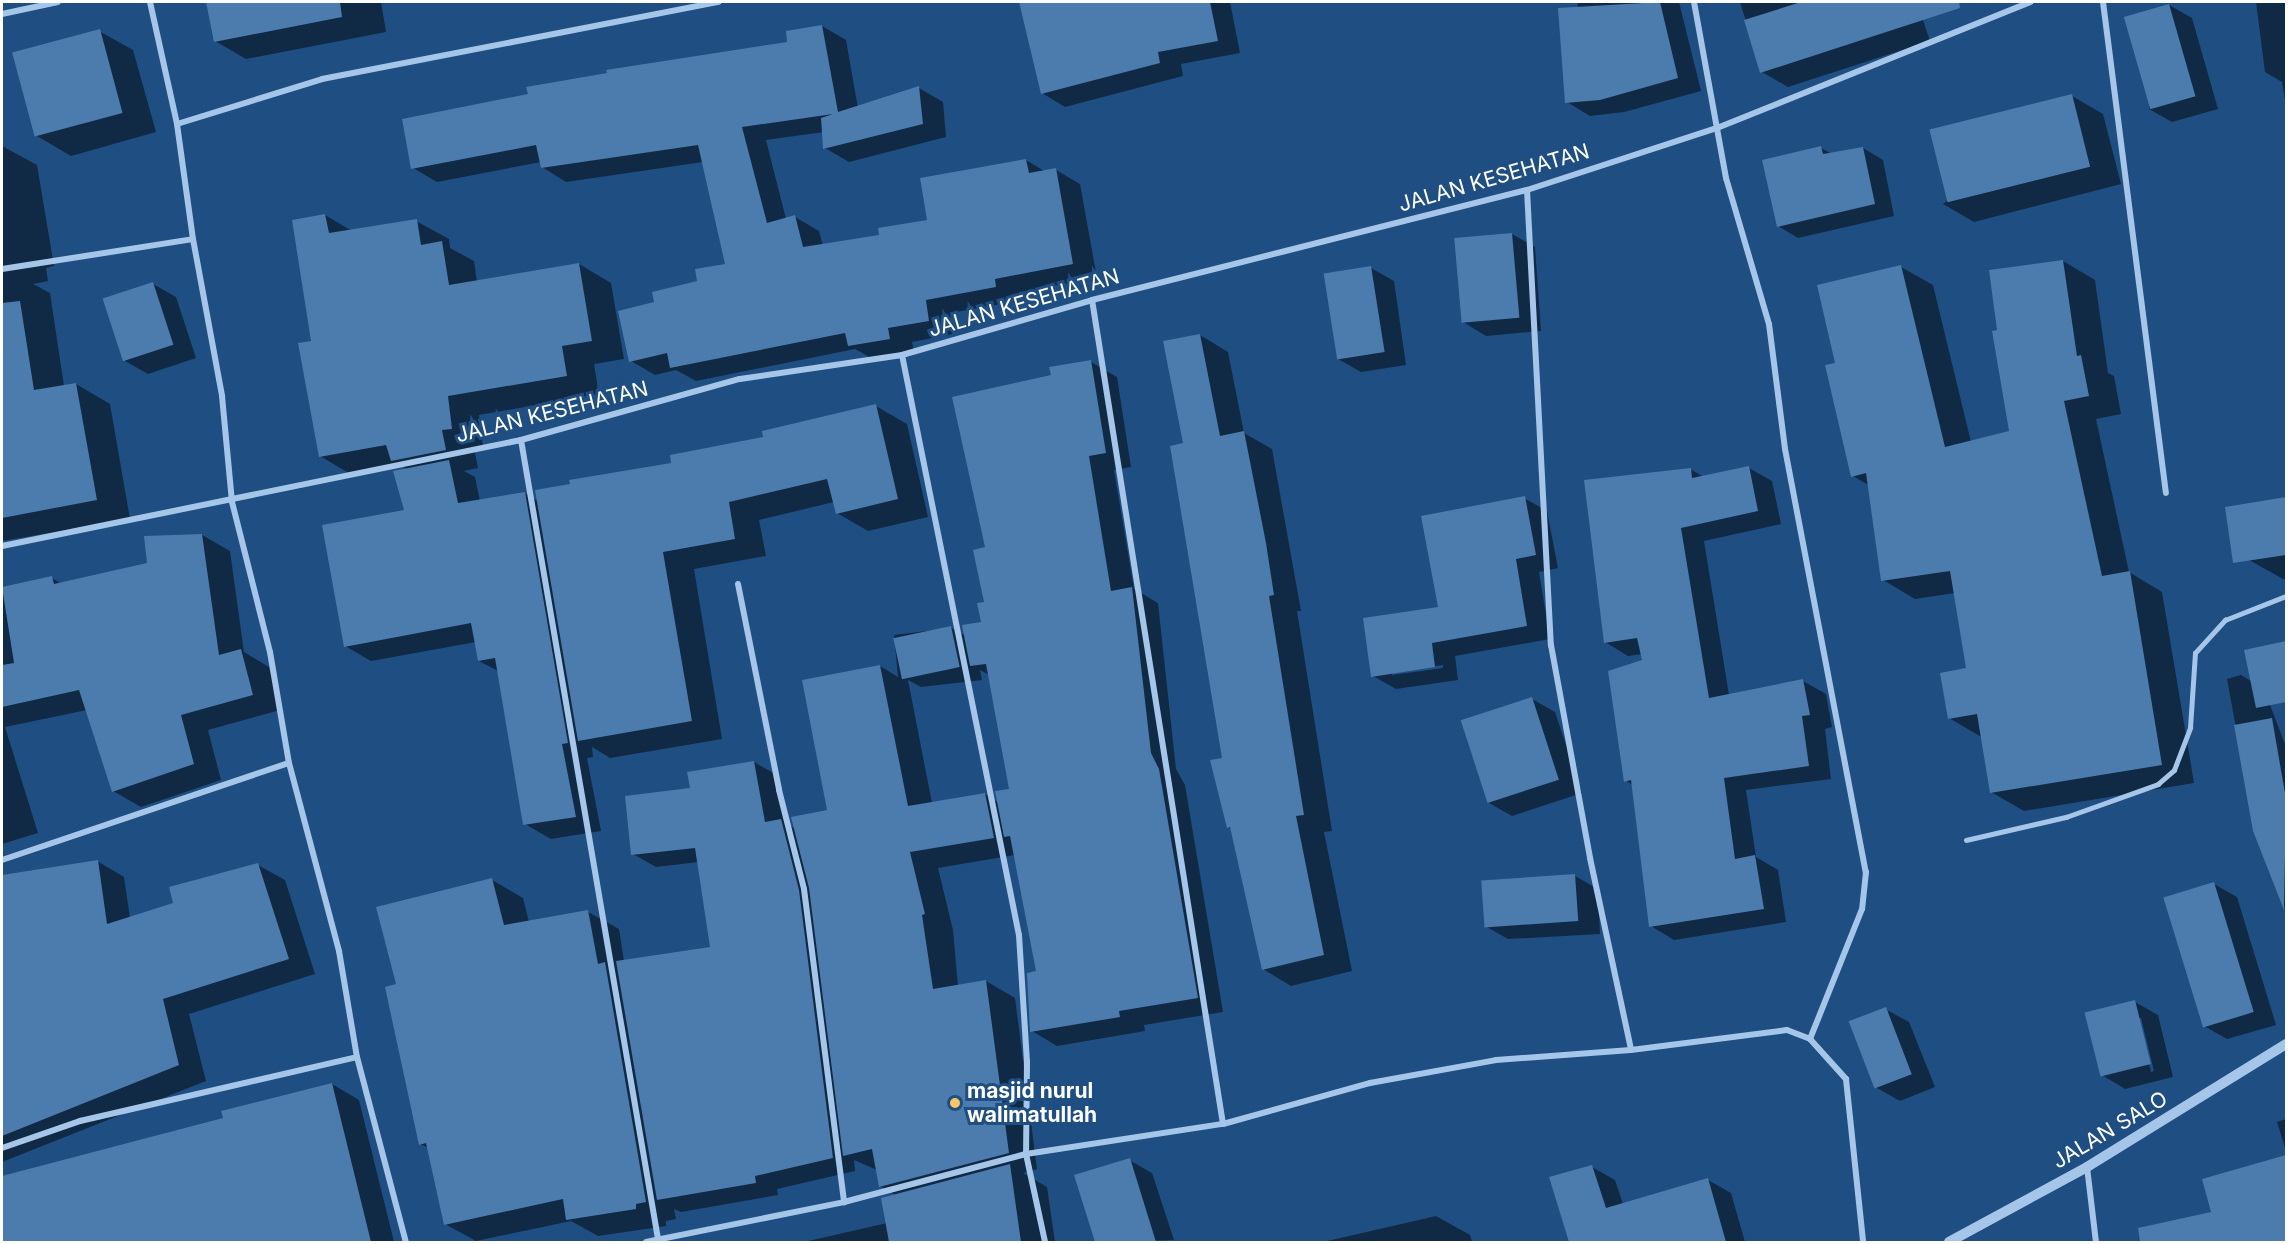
<!DOCTYPE html>
<html>
<head>
<meta charset="utf-8">
<style>
	body { margin:0 }
	#map { position:relative; width:2288px; height:1244px; overflow:hidden; background:#1f4e82; font-family:Inter,sans-serif }
	div>[style] { position:absolute }
	[style*='--x'] { left:calc(var(--x)*1px); top:calc(var(--y)*1px); width:calc(var(--w)*1px); rotate:calc(var(--a)*1deg) }
	.shadow>* { inset:0; background:#0007 }
	.building>* { inset:0; background:#4c7bad; transform-origin:0 0 }
	.service>* { height:4.5px; margin:-2.25px; padding:0 2.25px; transform-origin:2.25px; border-radius:2.25px; background:#a5c6e9 }
	.minor>* { height:6px; margin:-3px; padding:0 3px; transform-origin:3px; border-radius:3px; background:#a5c6e9 }
	.tertiary>* { height:10px; margin:-5px; padding:0 5px; transform-origin:5px; border-radius:5px; background:#a5c6e9 }
	.dots>* { width:16px; height:16px; translate:-50% -50%; box-sizing:border-box; border:3px solid #1f4e82; border-radius:50% }
	span { translate:-50% -50%; white-space:nowrap; text-align:center; line-height:1.15; -webkit-text-stroke:6px #1f4e82; paint-order:stroke }
	.street-label { font-size:21px; color:#fff }
	.poi-label { font-size:21px; color:#fff; font-weight:700 }
	.left { translate:0 -50%; text-align:left }
	.frame { position:absolute; inset:0; border:3px solid #fff; pointer-events:none }
</style>
</head>
<body>
<div id="map">
	<div class="shadow">
		<div style="clip-path:polygon(208px 2px,381px 2px,386px 32px,246px 59px,215px 41px)"></div>
		<div style="clip-path:polygon(1021px 2px,1230px 2px,1240px 53px,1181px 64px,1183px 76px,1065px 107px,1042px 93px)"></div>
		<div style="clip-path:polygon(1578px 2px,1679px 2px,1701px 91px,1624px 112px,1590px 116px,1567px 102px)"></div>
		<div style="clip-path:polygon(1740px 2px,1917px 2px,1930px 41px,1788px 87px,1762px 72px)"></div>
		<div style="clip-path:polygon(2256px 2px,2286px 2px,2286px 106px,2282px 82px,2265px 72px)"></div>
		<div style="clip-path:polygon(2169px 5px,2192px 18px,2218px 109px,2172px 122px,2149px 109px)"></div>
		<div style="clip-path:polygon(822px 26px,846px 40px,858px 108px,919px 88px,943px 102px,946px 137px,849px 162px,825px 148px,824px 132px,766px 140px,786px 219px,795px 217px,819px 231px,823px 246px,881px 236px,929px 221px,1026px 160px,1046px 172px,1056px 170px,1080px 184px,1097px 278px,1019px 292px,1020px 301px,950px 313px,953px 334px,912px 342px,914px 353px,873px 359px,855px 349px,696px 381px,676px 370px,655px 375px,631px 361px,656px 304px,727px 265px,703px 162px,566px 182px,542px 167px,541px 162px,437px 182px,413px 168px,789px 43px)"></div>
		<div style="clip-path:polygon(99px 31px,133px 50px,156px 132px,71px 156px,37px 136px)"></div>
		<div style="clip-path:polygon(2072px 96px,2103px 114px,2121px 184px,1974px 222px,1943px 204px)"></div>
		<div style="clip-path:polygon(2px 146px,37px 165px,54px 266px,46px 268px,48px 281px,33px 284px,50px 293px,64px 386px,76px 384px,110px 404px,130px 519px,2px 541px)"></div>
		<div style="clip-path:polygon(1821px 148px,1832px 154px,1863px 148px,1883px 160px,1894px 216px,1798px 238px,1778px 226px)"></div>
		<div style="clip-path:polygon(325px 215px,352px 231px,416px 221px,449px 239px,450px 248px,474px 261px,477px 282px,579px 264px,611px 283px,624px 359px,594px 364px,599px 394px,479px 415px,483px 447px,474px 448px,478px 468px,464px 471px,475px 477px,480px 501px,524px 493px,538px 501px,876px 406px,907px 424px,928px 517px,868px 531px,837px 513px,834px 502px,759px 520px,766px 556px,694px 569px,722px 739px,610px 758px,592px 747px,593px 757px,587px 758px,601px 831px,551px 839px,525px 824px,498px 671px,479px 661px,476px 642px,371px 661px,345px 646px,406px 512px,408px 470px,402px 466px,352px 475px,320px 456px,313px 342px)"></div>
		<div style="clip-path:polygon(1512px 234px,1535px 247px,1541px 331px,1486px 336px,1463px 322px)"></div>
		<div style="clip-path:polygon(2063px 261px,2095px 280px,2108px 373px,2114px 376px,2121px 414px,2096px 419px,2129px 572px,2162px 592px,2194px 783px,2024px 811px,1991px 792px,1983px 738px,1949px 718px,1968px 670px,1955px 593px,1915px 599px,1883px 580px,1870px 486px,1853px 476px,1837px 364px,1901px 267px,1933px 285px,1971px 442px,2011px 432px,1999px 331px)"></div>
		<div style="clip-path:polygon(1371px 268px,1394px 281px,1406px 365px,1361px 372px,1338px 359px)"></div>
		<div style="clip-path:polygon(153px 284px,176px 297px,196px 358px,148px 374px,125px 361px)"></div>
		<div style="clip-path:polygon(1200px 335px,1228px 352px,1244px 433px,1272px 449px,1301px 611px,1297px 611px,1332px 831px,1324px 832px,1352px 971px,1291px 986px,1263px 969px,1232px 829px,1228px 827px,1223px 760px,1185px 444px)"></div>
		<div style="clip-path:polygon(evenodd,1091px 362px,1117px 377px,1131px 467px,1114px 470px,1134px 589px,1158px 603px,1176px 769px,1185px 785px,1223px 1012px,1144px 1025px,1145px 1031px,1057px 1046px,1032px 1031px,1038px 972px,1015px 855px,938px 868px,953px 930px,958px 986px,986px 981px,1015px 998px,1037px 1169px,1023px 1173px,1047px 1187px,1055px 1242px,804px 1242px,887px 1223px,896px 1195px,880px 1186px,877px 1170px,854px 1160px,855px 1171px,777px 1189px,778px 1195px,681px 1212px,674px 1209px,676px 1219px,666px 1221px,666px 1226px,598px 1236px,571px 1221px,476px 1241px,445px 1224px,429px 1148px,420px 1144px,397px 986px,492px 880px,523px 898px,529px 922px,588px 912px,619px 929px,624px 961px,712px 948px,699px 862px,656px 867px,633px 854px,692px 789px,754px 762px,777px 775px,785px 823px,796px 829px,829px 811px,880px 666px,898px 677px,894px 635px,951px 628px,966px 636px,983px 624px,987px 548px,1052px 376px,1091px 362px,980px 670px,989px 675px,1011px 790px,999px 803px,985px 794px,932px 803px,908px 680px,921px 687px,982px 680px,980px 670px)"></div>
		<div style="clip-path:polygon(1749px 468px,1772px 481px,1781px 524px,1704px 541px,1729px 695px,1803px 681px,1826px 694px,1832px 727px,1825px 729px,1831px 779px,1746px 790px,1756px 857px,1778px 870px,1786px 922px,1674px 940px,1651px 926px,1633px 785px,1626px 781px,1644px 661px,1642px 654px,1628px 656px,1605px 642px,1690px 469px,1704px 477px)"></div>
		<div style="clip-path:polygon(evenodd,1524px 498px,1547px 511px,1558px 568px,1539px 572px,1550px 639px,1455px 656px,1458px 680px,1396px 689px,1373px 676px,1440px 608px,1524px 498px,1443px 665px,1443px 668px,1392px 675px,1392px 672px,1443px 665px)"></div>
		<div style="clip-path:polygon(2286px 499px,2286px 579px,2283px 579px,2249px 560px,2227px 508px)"></div>
		<div style="clip-path:polygon(202px 535px,230px 551px,244px 652px,269px 667px,280px 710px,208px 730px,221px 780px,141px 807px,113px 791px,87px 710px,5px 727px,38px 833px,2px 844px,2px 588px,52px 578px,62px 584px,149px 564px)"></div>
		<div style="clip-path:polygon(2241px 675px,2264px 689px,2286px 747px,2286px 911px,2255px 831px,2227px 679px)"></div>
		<div style="clip-path:polygon(1532px 699px,1555px 712px,1582px 793px,1512px 816px,1489px 803px)"></div>
		<div style="clip-path:polygon(97px 861px,124px 877px,130px 918px,174px 904px,258px 865px,285px 880px,315px 974px,189px 1014px,206px 1081px,2px 1162px,2px 1029px,36px 1019px,19px 959px,2px 963px,2px 883px)"></div>
		<div style="clip-path:polygon(1575px 876px,1598px 889px,1600px 934px,1508px 939px,1485px 926px)"></div>
		<div style="clip-path:polygon(2214px 884px,2237px 897px,2276px 1025px,2227px 1039px,2204px 1026px)"></div>
		<div style="clip-path:polygon(evenodd,2135px 1002px,2158px 1015px,2173px 1077px,2125px 1089px,2102px 1075px,2135px 1002px,2138px 1018px,2141px 1018px,2154px 1071px,2151px 1072px,2138px 1018px)"></div>
		<div style="clip-path:polygon(1885px 1009px,1909px 1022px,1935px 1087px,1900px 1101px,1877px 1088px)"></div>
		<div style="clip-path:polygon(332px 1084px,359px 1100px,394px 1242px,2px 1242px,2px 1177px,225px 1119px)"></div>
		<div style="clip-path:polygon(2286px 1119px,2286px 1151px,2277px 1122px)"></div>
		<div style="clip-path:polygon(2286px 1156px,2286px 1242px,2142px 1242px,2140px 1229px,2213px 1214px,2204px 1180px)"></div>
		<div style="clip-path:polygon(1129px 1160px,1152px 1173px,1174px 1240px,1108px 1242px,1095px 1235px)"></div>
		<div style="clip-path:polygon(1592px 1167px,1615px 1180px,1623px 1204px,1708px 1180px,1731px 1193px,1745px 1242px,1571px 1242px,1551px 1178px)"></div>
		<div style="clip-path:polygon(1436px 1216px,1470px 1235px,1472px 1242px,1323px 1242px)"></div>
	</div>
	<div class="building">
		<div style="clip-path:polygon(206px 2px,340px 2px,342px 17px,214px 42px)"></div>
		<div style="clip-path:polygon(1019px 2px,1210px 2px,1218px 41px,1158px 52px,1160px 63px,1041px 94px)"></div>
		<div style="clip-path:polygon(1660px 2px,1678px 78px,1600px 100px,1565px 103px,1558px 8px)"></div>
		<div style="clip-path:polygon(1801px 2px,1959px 2px,1960px 8px,1760px 73px,1744px 20px)"></div>
		<div style="left:2169px;top:4px;width:96px;height:47px;rotate:74deg"></div>
		<div style="clip-path:polygon(822px 25px,838px 112px,919px 86px,923px 124px,823px 149px,821px 118px,833px 114px,742px 127px,767px 223px,795px 215px,803px 247px,879px 235px,878px 228px,927px 220px,920px 178px,1026px 159px,1029px 173px,1056px 168px,1073px 264px,995px 279px,996px 287px,926px 300px,929px 321px,888px 328px,890px 339px,848px 346px,845px 333px,670px 368px,667px 353px,629px 362px,618px 311px,654px 302px,652px 292px,697px 281px,695px 269px,725px 264px,698px 145px,541px 168px,536px 145px,411px 169px,402px 119px,528px 94px,526px 87px,607px 73px,606px 70px,787px 42px,786px 31px)"></div>
		<div style="left:100px;top:29px;width:87px;height:91px;rotate:75deg"></div>
		<div style="left:2072px;top:94px;width:75px;height:147px;rotate:76deg"></div>
		<div style="clip-path:polygon(1821px 146px,1823px 154px,1863px 147px,1875px 204px,1777px 227px,1762px 160px)"></div>
		<div style="clip-path:polygon(325px 214px,329px 233px,417px 219px,421px 245px,442px 241px,449px 285px,579px 263px,592px 341px,562px 346px,567px 376px,448px 396px,452px 429px,442px 430px,446px 450px,391px 461px,386px 445px,319px 457px,298px 343px,311px 341px,292px 220px)"></div>
		<div style="left:1512px;top:233px;width:85px;height:58px;rotate:85deg"></div>
		<div style="clip-path:polygon(2063px 260px,2077px 356px,2081px 355px,2089px 396px,2064px 401px,2102px 576px,2130px 571px,2162px 765px,1990px 793px,1977px 714px,1948px 719px,1940px 673px,1966px 668px,1950px 571px,1881px 581px,1866px 473px,1851px 477px,1825px 365px,1835px 363px,1817px 285px,1901px 265px,1945px 447px,2009px 431px,1992px 331px,1997px 330px,1989px 270px)"></div>
		<div style="left:1371px;top:266px;width:87px;height:48px;rotate:81deg"></div>
		<div style="left:153px;top:282px;width:66px;height:53px;rotate:72deg"></div>
		<div style="clip-path:polygon(20px 301px,34px 390px,76px 383px,97px 500px,2px 518px,2px 303px)"></div>
		<div style="clip-path:polygon(1200px 334px,1220px 436px,1244px 431px,1266px 543px,1274px 595px,1269px 596px,1304px 815px,1296px 816px,1324px 955px,1262px 970px,1230px 827px,1227px 828px,1210px 760px,1222px 758px,1170px 446px,1183px 443px,1163px 341px)"></div>
		<div style="clip-path:polygon(1091px 360px,1106px 453px,1089px 456px,1111px 591px,1132px 587px,1151px 753px,1159px 769px,1198px 998px,1119px 1011px,1120px 1017px,1030px 1032px,1027px 973px,1036px 971px,1010px 836px,1004px 837px,995px 791px,1009px 789px,986px 664px,970px 666px,962px 625px,981px 622px,977px 603px,984px 602px,973px 550px,985px 547px,952px 397px,1051px 375px,1049px 367px)"></div>
		<div style="clip-path:polygon(876px 404px,898px 499px,836px 514px,827px 479px,729px 502px,735px 539px,663px 552px,692px 721px,578px 741px,535px 490px,570px 484px,569px 480px,671px 463px,670px 455px,763px 437px,762px 431px)"></div>
		<div style="clip-path:polygon(449px 460px,458px 503px,525px 492px,568px 743px,562px 744px,576px 817px,523px 825px,495px 658px,478px 661px,471px 623px,344px 647px,322px 525px,404px 510px,393px 471px)"></div>
		<div style="clip-path:polygon(1749px 466px,1758px 511px,1681px 528px,1709px 698px,1803px 679px,1810px 715px,1802px 716px,1809px 766px,1724px 778px,1735px 859px,1755px 855px,1764px 909px,1649px 927px,1631px 780px,1624px 782px,1608px 671px,1642px 660px,1637px 638px,1604px 643px,1584px 480px,1691px 468px,1692px 478px)"></div>
		<div style="clip-path:polygon(1525px 496px,1536px 555px,1516px 559px,1527px 626px,1432px 643px,1435px 667px,1371px 677px,1363px 618px,1438px 607px,1421px 516px)"></div>
		<div style="clip-path:polygon(2286px 497px,2286px 555px,2233px 563px,2225px 507px)"></div>
		<div style="clip-path:polygon(202px 534px,219px 655px,241px 649px,253px 695px,181px 715px,194px 764px,112px 792px,79px 690px,2px 707px,2px 665px,14px 663px,2px 587px,52px 576px,54px 584px,147px 563px,144px 536px)"></div>
		<div style="left:951px;top:626px;width:42px;height:59px;rotate:78deg"></div>
		<div style="clip-path:polygon(2286px 641px,2286px 702px,2256px 708px,2244px 650px)"></div>
		<div style="clip-path:polygon(880px 665px,908px 806px,985px 793px,994px 838px,910px 852px,925px 914px,922px 915px,933px 989px,986px 980px,1009px 1153px,879px 1187px,872px 1149px,843px 1156px,809px 888px,791px 817px,827px 810px,802px 680px)"></div>
		<div style="left:1532px;top:697px;width:87px;height:75px;rotate:72deg"></div>
		<div style="clip-path:polygon(2272px 718px,2286px 799px,2284px 910px,2253px 831px,2234px 725px)"></div>
		<div style="clip-path:polygon(754px 761px,765px 822px,781px 819px,799px 890px,833px 1158px,755px 1176px,756px 1183px,657px 1200px,616px 961px,710px 947px,695px 848px,631px 855px,625px 796px,690px 788px,687px 772px)"></div>
		<div style="clip-path:polygon(98px 860px,107px 924px,173px 903px,169px 887px,258px 863px,289px 959px,163px 999px,179px 1065px,2px 1136px,2px 875px)"></div>
		<div style="left:1575px;top:874px;width:47px;height:94px;rotate:86deg"></div>
		<div style="clip-path:polygon(492px 878px,504px 925px,588px 910px,598px 964px,605px 962px,646px 1202px,636px 1204px,636px 1209px,566px 1220px,563px 1199px,444px 1225px,426px 1143px,419px 1145px,385px 987px,396px 984px,376px 907px)"></div>
		<div style="left:2214px;top:882px;width:136px;height:53px;rotate:73deg"></div>
		<div style="left:2135px;top:1000px;width:66px;height:52px;rotate:76deg"></div>
		<div style="left:1886px;top:1007px;width:72px;height:40px;rotate:69deg"></div>
		<div style="clip-path:polygon(332px 1083px,371px 1242px,2px 1242px,2px 1176px,223px 1118px,221px 1111px)"></div>
		<div style="clip-path:polygon(2286px 1155px,2286px 1242px,2140px 1242px,2138px 1228px,2211px 1212px,2202px 1179px)"></div>
		<div style="clip-path:polygon(1130px 1158px,1156px 1242px,1095px 1242px,1074px 1175px)"></div>
		<div style="clip-path:polygon(1010px 1164px,1021px 1242px,889px 1242px,881px 1198px)"></div>
		<div style="clip-path:polygon(1592px 1165px,1606px 1208px,1708px 1178px,1726px 1242px,1569px 1242px,1549px 1177px)"></div>
	</div>
	<div class="service">
		<div style="--x:1966;--y:840;--w:103;--a:-13"></div>
		<div style="--x:2066;--y:817;--w:98;--a:-19.7"></div>
		<div style="--x:2158;--y:784;--w:21;--a:-41"></div>
		<div style="--x:2174;--y:770;--w:45;--a:-69.1"></div>
		<div style="--x:2190;--y:728;--w:75;--a:-86.2"></div>
		<div style="--x:2195;--y:653;--w:45;--a:-47.7"></div>
		<div style="--x:2225;--y:620;--w:66;--a:-21.5"></div>
	</div>
	<div class="minor">
		<div style="--x:150;--y:2;--w:125;--a:77.5"></div>
		<div style="--x:177;--y:124;--w:116;--a:82.1"></div>
		<div style="--x:193;--y:239;--w:160;--a:79.5"></div>
		<div style="--x:222;--y:396;--w:106;--a:84.6"></div>
		<div style="--x:232;--y:502;--w:155;--a:75.8"></div>
		<div style="--x:270;--y:652;--w:113;--a:80.3"></div>
		<div style="--x:289;--y:763;--w:195;--a:75.1"></div>
		<div style="--x:339;--y:951;--w:108;--a:80.4"></div>
		<div style="--x:357;--y:1057;--w:191;--a:75.2"></div>
		<div style="--x:1694;--y:2;--w:179;--a:79.7"></div>
		<div style="--x:1726;--y:178;--w:152;--a:73.6"></div>
		<div style="--x:1769;--y:324;--w:126;--a:82.7"></div>
		<div style="--x:1785;--y:449;--w:431;--a:79.2"></div>
		<div style="--x:1866;--y:872;--w:37;--a:96"></div>
		<div style="--x:1862;--y:909;--w:140;--a:111.8"></div>
		<div style="--x:2103;--y:2;--w:495;--a:82.7"></div>
		<div style="--x:2;--y:14;--w:57;--a:-12.1"></div>
		<div style="--x:177;--y:124;--w:152;--a:-17.2"></div>
		<div style="--x:322;--y:79;--w:404;--a:-11"></div>
		<div style="--x:1527;--y:190;--w:456;--a:87"></div>
		<div style="--x:1551;--y:645;--w:217;--a:79.6"></div>
		<div style="--x:1590;--y:858;--w:196;--a:77.9"></div>
		<div style="--x:2;--y:269;--w:193;--a:-8.9"></div>
		<div style="--x:902;--y:355;--w:592;--a:78.6"></div>
		<div style="--x:1019;--y:935;--w:127;--a:86.4"></div>
		<div style="--x:1027;--y:1062;--w:92;--a:90.6"></div>
		<div style="--x:1026;--y:1154;--w:90;--a:77.8"></div>
		<div style="--x:521;--y:440;--w:811;--a:80.27"></div>
		<div style="--x:2;--y:546;--w:530;--a:-11.54"></div>
		<div style="--x:521;--y:440;--w:227;--a:-15.6"></div>
		<div style="--x:740;--y:379;--w:164;--a:-8.4"></div>
		<div style="--x:902;--y:355;--w:198;--a:-16.1"></div>
		<div style="--x:1092;--y:300;--w:449;--a:-14.2"></div>
		<div style="--x:1527;--y:190;--w:200;--a:-18.1"></div>
		<div style="--x:1717;--y:128;--w:338;--a:-21.9"></div>
		<div style="--x:738;--y:584;--w:210;--a:78.7"></div>
		<div style="--x:779;--y:790;--w:102;--a:75.8"></div>
		<div style="--x:804;--y:889;--w:316;--a:82.7"></div>
		<div style="--x:2;--y:860;--w:303;--a:-18.7"></div>
		<div style="--x:1223;--y:1124;--w:153;--a:-15.6"></div>
		<div style="--x:1370;--y:1083;--w:128;--a:-10.3"></div>
		<div style="--x:1496;--y:1060;--w:135;--a:-4.2"></div>
		<div style="--x:1631;--y:1050;--w:157;--a:-7.3"></div>
		<div style="--x:1787;--y:1030;--w:25;--a:21"></div>
		<div style="--x:1810;--y:1039;--w:54;--a:48"></div>
		<div style="--x:1846;--y:1079;--w:164;--a:84"></div>
		<div style="--x:2;--y:1148;--w:83;--a:-19.1"></div>
		<div style="--x:80;--y:1121;--w:284;--a:-13"></div>
		<div style="--x:2087;--y:1167;--w:76;--a:83.2"></div>
		<div style="--x:646;--y:1242;--w:202;--a:-11.4"></div>
		<div style="--x:844;--y:1202;--w:188;--a:-14.8"></div>
		<div style="--x:1026;--y:1154;--w:199;--a:-8.7"></div>
		<div style="--x:1223;--y:1124;--w:834;--a:-99.03"></div>
	</div>
	<div class="tertiary">
		<div style="--x:1949;--y:1242;--w:157;--a:-28.5"></div>
		<div style="--x:2087;--y:1167;--w:234;--a:-31.7"></div>
	</div>
	<div class="dots">
		<div style="left:955px;top:1103px;background:#f7c765"></div>
	</div>
	<div class="street-label">
		<span style="left:1494px;top:178px;rotate:-16deg">JALAN KESEHATAN</span>
		<span style="left:1024px;top:303px;rotate:-16deg">JALAN KESEHATAN</span>
		<span style="left:552px;top:412px;rotate:-14deg">JALAN KESEHATAN</span>
		<span style="left:2110px;top:1130px;rotate:-31deg">JALAN SALO</span>
	</div>
	<div class="poi-label">
		<span class="left" style="left:967px;top:1103px">masjid nurul<br>walimatullah</span>
	</div>
	<div class="frame"></div>
</div>
</body>
</html>
